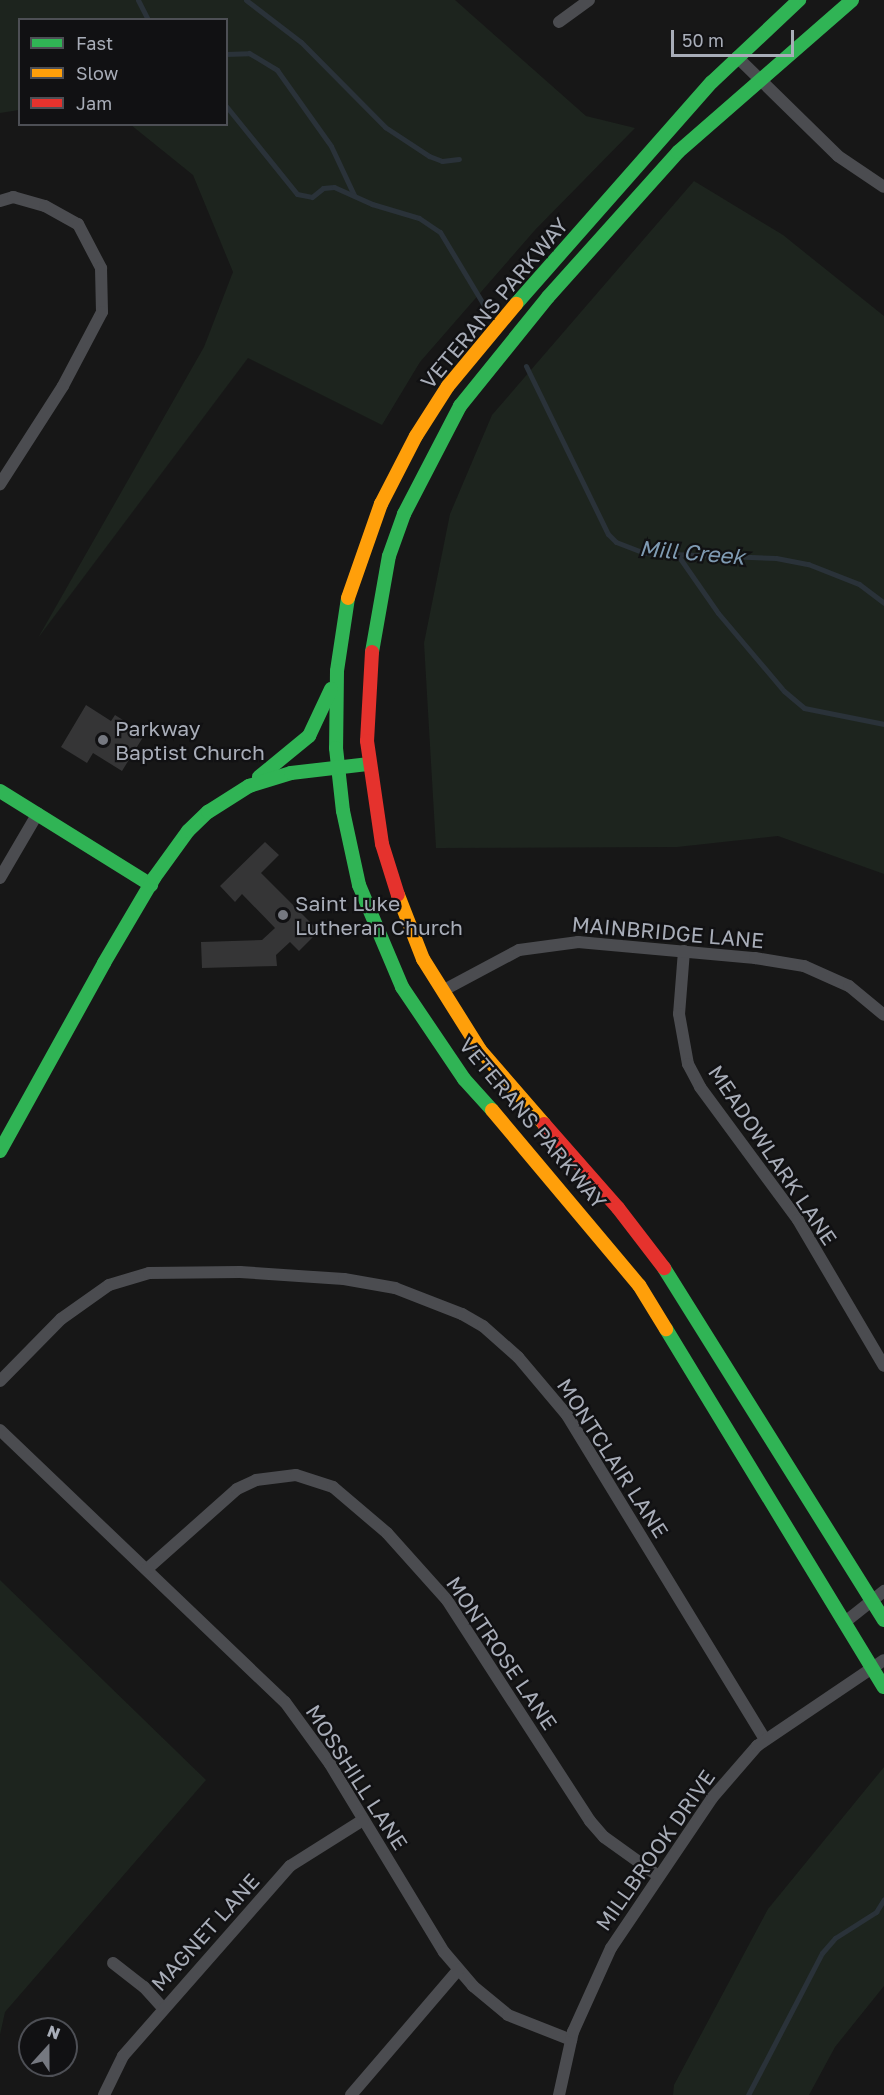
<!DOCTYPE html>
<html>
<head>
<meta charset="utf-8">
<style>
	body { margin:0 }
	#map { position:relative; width:884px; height:2095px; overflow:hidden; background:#171717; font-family:"Golos Text",sans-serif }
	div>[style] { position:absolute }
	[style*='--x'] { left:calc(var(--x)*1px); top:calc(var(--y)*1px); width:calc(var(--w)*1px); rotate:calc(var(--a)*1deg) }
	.green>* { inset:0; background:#1d241e }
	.stream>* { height:5px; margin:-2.5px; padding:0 2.5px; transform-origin:2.5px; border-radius:2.5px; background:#2a3239 }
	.building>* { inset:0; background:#353536 }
	.street>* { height:12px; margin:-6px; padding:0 6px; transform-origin:6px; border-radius:6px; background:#4b4c50 }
	.fast>* { height:14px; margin:-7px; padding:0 7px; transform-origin:7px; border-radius:7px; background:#30b455 }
	.slow>* { height:14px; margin:-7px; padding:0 7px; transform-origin:7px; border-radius:7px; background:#ff9f0a }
	.jam>* { height:14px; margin:-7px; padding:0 7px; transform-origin:7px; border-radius:7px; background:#e5322d }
	.dots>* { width:16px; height:16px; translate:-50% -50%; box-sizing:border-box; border:3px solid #111113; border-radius:50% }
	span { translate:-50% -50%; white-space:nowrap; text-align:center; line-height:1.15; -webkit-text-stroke:4.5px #111113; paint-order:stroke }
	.street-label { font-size:21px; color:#a8adb8 }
	.poi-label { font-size:21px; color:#a8adb8 }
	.left { translate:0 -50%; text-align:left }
	.water-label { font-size:22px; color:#7f9bb3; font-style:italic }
	.legend { position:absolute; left:18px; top:18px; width:210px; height:108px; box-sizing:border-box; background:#111113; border:2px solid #4d4f55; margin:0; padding:8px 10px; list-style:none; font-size:18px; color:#a8adb8 }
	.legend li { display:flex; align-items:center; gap:12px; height:30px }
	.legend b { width:30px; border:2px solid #4d4f55 }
	.north { position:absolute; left:18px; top:2017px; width:60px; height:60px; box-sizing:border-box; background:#111113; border:2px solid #4d4f55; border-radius:50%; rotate:21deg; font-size:16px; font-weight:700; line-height:24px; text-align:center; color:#a8adb8 }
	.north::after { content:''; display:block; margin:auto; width:21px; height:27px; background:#757880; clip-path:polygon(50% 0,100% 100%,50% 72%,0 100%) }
	.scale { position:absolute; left:671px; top:30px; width:123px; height:27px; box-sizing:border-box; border:3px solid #a8adb8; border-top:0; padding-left:8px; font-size:18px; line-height:21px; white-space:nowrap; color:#a8adb8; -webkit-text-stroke:4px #111113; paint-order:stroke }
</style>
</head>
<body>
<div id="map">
	<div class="green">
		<div style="clip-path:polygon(0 0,455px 0,586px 116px,635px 128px,535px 230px,420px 362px,382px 425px,248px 358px,38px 638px,204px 347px,233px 272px,193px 175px,131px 125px,226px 124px,226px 20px,20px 20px,19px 110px,0 113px)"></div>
		<div style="clip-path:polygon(694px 181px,783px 235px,884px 316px,884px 874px,778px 836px,677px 847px,436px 848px,424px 643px,450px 514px,492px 415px)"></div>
		<div style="clip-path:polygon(0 1580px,206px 1780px,5px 2012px,0 2035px)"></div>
		<div style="clip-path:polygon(884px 1767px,884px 1986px,835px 2047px,809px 2095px,673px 2095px,674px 2085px,768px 1909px)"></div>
	</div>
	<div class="stream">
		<div style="--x:138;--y:0;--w:22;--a:63"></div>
		<div style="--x:246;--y:0;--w:69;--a:37.4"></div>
		<div style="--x:301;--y:42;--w:120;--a:45.3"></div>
		<div style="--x:385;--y:127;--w:53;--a:33.4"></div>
		<div style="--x:429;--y:156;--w:14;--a:21"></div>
		<div style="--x:442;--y:161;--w:17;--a:-7"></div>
		<div style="--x:226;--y:54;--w:23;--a:-2"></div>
		<div style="--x:249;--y:53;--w:33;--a:31"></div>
		<div style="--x:277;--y:70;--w:93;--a:54.6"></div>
		<div style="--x:331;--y:146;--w:54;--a:64.9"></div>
		<div style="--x:226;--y:106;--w:113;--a:51.1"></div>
		<div style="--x:297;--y:194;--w:15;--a:11"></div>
		<div style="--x:312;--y:197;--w:14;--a:-39"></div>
		<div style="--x:323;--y:188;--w:11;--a:-5"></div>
		<div style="--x:334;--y:187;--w:42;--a:24.1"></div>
		<div style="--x:372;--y:204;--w:49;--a:16.6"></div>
		<div style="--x:419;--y:218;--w:25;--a:34"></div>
		<div style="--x:440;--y:232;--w:93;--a:59"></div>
		<div style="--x:526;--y:366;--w:187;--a:64"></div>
		<div style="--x:608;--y:534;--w:11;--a:45"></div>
		<div style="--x:616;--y:542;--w:30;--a:21"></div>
		<div style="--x:644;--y:553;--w:132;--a:2.2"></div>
		<div style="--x:776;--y:558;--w:33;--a:11"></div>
		<div style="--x:808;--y:564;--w:55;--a:21.4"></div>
		<div style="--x:859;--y:584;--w:31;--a:37"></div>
		<div style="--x:677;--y:554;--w:72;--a:55.2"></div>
		<div style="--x:718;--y:613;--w:102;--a:49.8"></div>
		<div style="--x:784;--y:691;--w:26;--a:40"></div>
		<div style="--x:804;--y:708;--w:82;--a:11.3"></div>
		<div style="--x:748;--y:2095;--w:160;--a:-62.5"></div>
		<div style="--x:822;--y:1953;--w:20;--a:-49"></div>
		<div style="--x:835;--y:1938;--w:49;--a:-32.4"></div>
		<div style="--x:876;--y:1912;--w:15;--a:-58"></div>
	</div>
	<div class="building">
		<div style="clip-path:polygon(86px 705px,111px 721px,115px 715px,145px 734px,122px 771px,93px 753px,87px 763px,61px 747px)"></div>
		<div style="clip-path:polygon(265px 842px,279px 855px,261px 873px,319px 931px,299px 951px,290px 942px,276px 955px,277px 966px,202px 968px,201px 942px,262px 940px,275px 928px,242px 894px,235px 902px,220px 886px)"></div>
	</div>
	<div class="street">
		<div style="--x:559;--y:22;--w:37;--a:-36"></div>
		<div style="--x:737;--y:57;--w:141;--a:44.4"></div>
		<div style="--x:838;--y:156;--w:55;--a:34"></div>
		<div style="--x:0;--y:201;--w:14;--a:-17"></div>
		<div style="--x:13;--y:197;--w:33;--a:16"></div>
		<div style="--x:45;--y:206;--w:38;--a:29"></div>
		<div style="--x:78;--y:224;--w:50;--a:62.4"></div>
		<div style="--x:101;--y:268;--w:44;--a:88.7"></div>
		<div style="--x:102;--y:312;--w:84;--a:117.8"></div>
		<div style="--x:63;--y:386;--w:117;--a:122.7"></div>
		<div style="--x:0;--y:878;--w:75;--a:-59.7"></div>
		<div style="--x:684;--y:951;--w:63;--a:94.5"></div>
		<div style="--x:679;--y:1014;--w:51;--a:79.8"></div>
		<div style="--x:688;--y:1064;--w:26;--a:62"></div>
		<div style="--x:700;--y:1087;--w:165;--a:53.6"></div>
		<div style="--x:798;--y:1220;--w:169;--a:59.5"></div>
		<div style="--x:444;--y:990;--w:85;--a:-28.1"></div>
		<div style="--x:519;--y:950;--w:60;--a:-7.7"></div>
		<div style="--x:578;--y:942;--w:178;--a:5.2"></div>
		<div style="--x:755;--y:958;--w:50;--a:9.3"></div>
		<div style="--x:804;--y:966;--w:49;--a:24"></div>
		<div style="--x:849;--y:986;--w:45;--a:39.6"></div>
		<div style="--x:0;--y:1381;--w:87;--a:-45.5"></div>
		<div style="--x:61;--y:1319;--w:59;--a:-35.3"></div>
		<div style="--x:109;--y:1285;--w:42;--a:-16.7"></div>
		<div style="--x:149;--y:1273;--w:91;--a:-0.6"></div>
		<div style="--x:240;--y:1272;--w:104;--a:3.9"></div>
		<div style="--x:344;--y:1279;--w:52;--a:10"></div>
		<div style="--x:395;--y:1288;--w:72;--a:21.2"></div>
		<div style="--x:462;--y:1314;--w:24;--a:30"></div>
		<div style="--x:483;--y:1326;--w:47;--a:41.5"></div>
		<div style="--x:518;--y:1357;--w:76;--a:49.8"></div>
		<div style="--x:567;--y:1415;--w:380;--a:58.6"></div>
		<div style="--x:0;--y:1430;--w:394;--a:43.7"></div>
		<div style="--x:285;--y:1702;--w:77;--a:54"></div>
		<div style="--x:330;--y:1764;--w:220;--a:58.8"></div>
		<div style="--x:444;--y:1952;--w:45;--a:49.5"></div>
		<div style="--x:473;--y:1986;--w:45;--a:39.6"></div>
		<div style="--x:508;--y:2015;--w:68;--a:21.6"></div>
		<div style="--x:147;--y:1569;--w:120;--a:-41.6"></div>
		<div style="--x:237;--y:1489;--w:21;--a:-25"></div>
		<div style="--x:256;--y:1480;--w:40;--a:-7.1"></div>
		<div style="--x:296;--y:1475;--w:39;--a:18"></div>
		<div style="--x:333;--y:1487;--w:71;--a:40.4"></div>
		<div style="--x:387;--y:1533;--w:90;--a:48.2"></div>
		<div style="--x:447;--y:1600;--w:263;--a:57.1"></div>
		<div style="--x:590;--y:1821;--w:21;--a:49"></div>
		<div style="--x:604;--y:1837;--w:65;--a:35.6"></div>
		<div style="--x:845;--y:1622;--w:50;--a:-38.5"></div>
		<div style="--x:113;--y:1963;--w:39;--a:38"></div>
		<div style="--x:144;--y:1987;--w:28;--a:48"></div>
		<div style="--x:104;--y:2095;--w:43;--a:-64"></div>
		<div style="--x:123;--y:2056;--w:253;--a:-48.7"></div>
		<div style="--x:290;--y:1866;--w:86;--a:-32.2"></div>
		<div style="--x:351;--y:2095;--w:165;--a:-49.4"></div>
		<div style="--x:559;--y:2095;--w:65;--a:-77.5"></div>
		<div style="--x:573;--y:2032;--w:92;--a:-65.7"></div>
		<div style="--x:611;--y:1948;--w:181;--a:-56"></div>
		<div style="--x:712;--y:1798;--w:69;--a:-49.1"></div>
		<div style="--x:757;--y:1746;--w:153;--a:-34.1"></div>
	</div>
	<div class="fast">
		<div style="--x:516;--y:304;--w:296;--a:-48.6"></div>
		<div style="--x:712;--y:82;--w:120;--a:-43.3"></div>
		<div style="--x:348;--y:598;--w:74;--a:98.6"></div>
		<div style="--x:337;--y:671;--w:77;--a:90.7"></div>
		<div style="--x:336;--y:748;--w:63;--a:83.7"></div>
		<div style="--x:343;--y:811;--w:76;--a:77.8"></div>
		<div style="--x:359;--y:885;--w:111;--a:67.1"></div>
		<div style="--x:402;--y:987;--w:111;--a:56"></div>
		<div style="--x:464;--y:1079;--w:42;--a:47.9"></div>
		<div style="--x:372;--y:652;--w:97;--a:-80"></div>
		<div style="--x:389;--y:556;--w:45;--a:-70.3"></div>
		<div style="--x:404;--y:514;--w:122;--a:-62.6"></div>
		<div style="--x:460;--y:406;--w:140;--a:-51.1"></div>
		<div style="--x:548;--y:297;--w:195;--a:-48.1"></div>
		<div style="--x:678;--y:152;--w:231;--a:-41.1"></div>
		<div style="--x:259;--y:777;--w:65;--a:-39.4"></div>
		<div style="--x:309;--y:736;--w:52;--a:-64.9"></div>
		<div style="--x:0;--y:791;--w:178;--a:31.9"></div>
		<div style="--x:0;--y:1151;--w:215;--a:-61"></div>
		<div style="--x:104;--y:963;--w:99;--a:-59.5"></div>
		<div style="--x:154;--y:878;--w:58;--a:-54.1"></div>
		<div style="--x:188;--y:831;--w:28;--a:-44"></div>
		<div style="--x:208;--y:812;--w:49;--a:-32.4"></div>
		<div style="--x:249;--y:786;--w:44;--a:-17.2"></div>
		<div style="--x:291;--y:773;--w:79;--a:-6.6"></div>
		<div style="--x:664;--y:1268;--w:415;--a:58"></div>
		<div style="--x:666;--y:1329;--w:419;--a:58.7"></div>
	</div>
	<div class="slow">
		<div style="--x:348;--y:598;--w:100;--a:-70.7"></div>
		<div style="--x:381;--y:504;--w:76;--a:-62.8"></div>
		<div style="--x:416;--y:436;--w:59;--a:-57.4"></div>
		<div style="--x:448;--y:386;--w:107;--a:-50.3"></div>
		<div style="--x:398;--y:895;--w:69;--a:68.7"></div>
		<div style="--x:423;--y:959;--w:107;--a:57.9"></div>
		<div style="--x:480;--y:1050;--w:98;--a:49.1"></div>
		<div style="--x:492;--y:1110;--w:229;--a:50"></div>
		<div style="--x:639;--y:1285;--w:52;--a:58.5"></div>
	</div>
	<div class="jam">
		<div style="--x:372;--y:652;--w:89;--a:93.2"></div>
		<div style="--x:367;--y:741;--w:104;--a:81.7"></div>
		<div style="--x:382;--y:844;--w:53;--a:72.6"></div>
		<div style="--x:544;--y:1124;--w:112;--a:48.6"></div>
		<div style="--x:618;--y:1208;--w:76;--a:52.5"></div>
	</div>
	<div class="dots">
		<div style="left:103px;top:740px;background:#757880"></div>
		<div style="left:283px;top:915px;background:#757880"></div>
	</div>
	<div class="street-label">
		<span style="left:494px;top:303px;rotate:-50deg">VETERANS PARKWAY</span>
		<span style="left:668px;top:932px;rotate:5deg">MAINBRIDGE LANE</span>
		<span style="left:533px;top:1123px;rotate:50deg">VETERANS PARKWAY</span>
		<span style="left:773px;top:1155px;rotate:56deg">MEADOWLARK LANE</span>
		<span style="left:613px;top:1458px;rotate:57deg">MONTCLAIR LANE</span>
		<span style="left:502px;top:1653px;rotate:56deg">MONTROSE LANE</span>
		<span style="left:357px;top:1777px;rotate:57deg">MOSSHILL LANE</span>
		<span style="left:655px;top:1850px;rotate:-55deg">MILLBROOK DRIVE</span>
		<span style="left:205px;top:1932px;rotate:-48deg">MAGNET LANE</span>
	</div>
	<div class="poi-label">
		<span class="left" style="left:115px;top:740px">Parkway<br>Baptist Church</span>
		<span class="left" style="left:295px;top:915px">Saint Luke<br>Lutheran Church</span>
	</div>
	<div class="water-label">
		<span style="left:692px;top:552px;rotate:5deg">Mill Creek</span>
	</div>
	<ul class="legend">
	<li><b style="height:8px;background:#30b455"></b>Fast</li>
	<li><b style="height:8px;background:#ff9f0a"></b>Slow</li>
	<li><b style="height:8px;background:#e5322d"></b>Jam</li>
	</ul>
	<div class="north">N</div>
	<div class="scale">50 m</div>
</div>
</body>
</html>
